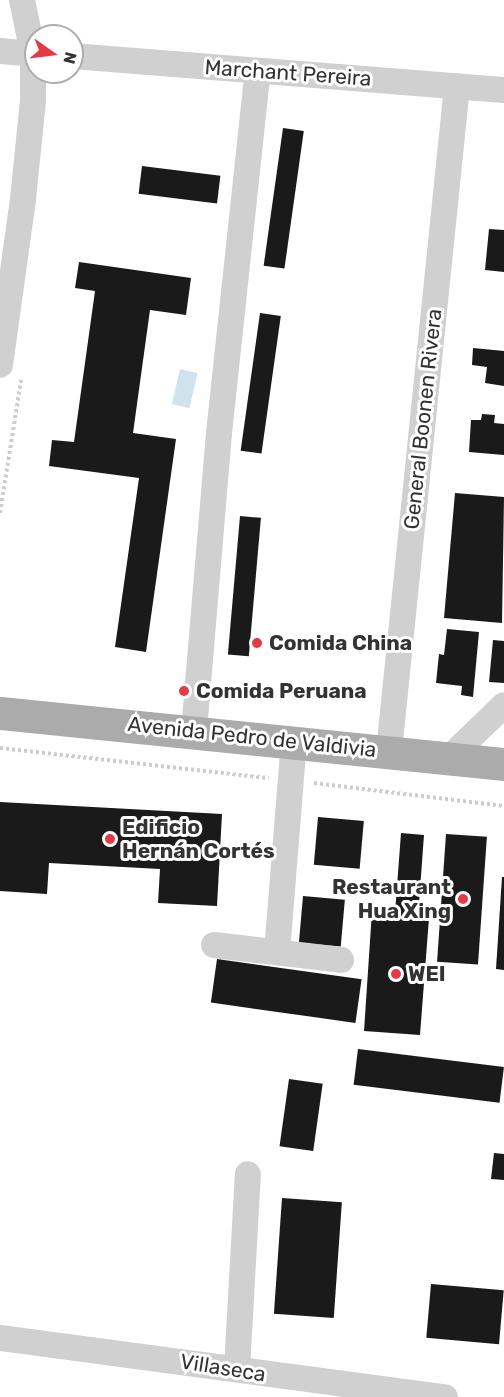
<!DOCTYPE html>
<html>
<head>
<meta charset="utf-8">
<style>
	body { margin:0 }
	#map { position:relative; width:504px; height:1397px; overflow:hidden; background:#fff; font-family:Rubik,sans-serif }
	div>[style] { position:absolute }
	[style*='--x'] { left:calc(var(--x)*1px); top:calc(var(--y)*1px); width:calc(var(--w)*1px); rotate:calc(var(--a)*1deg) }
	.water>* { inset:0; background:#cfe2ee; transform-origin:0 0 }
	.building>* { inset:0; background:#1a1a1a; transform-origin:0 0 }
	.path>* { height:4px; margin-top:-2px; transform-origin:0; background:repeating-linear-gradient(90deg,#cdcdcd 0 3px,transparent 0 6px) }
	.minor>* { height:26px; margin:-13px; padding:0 13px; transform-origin:13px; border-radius:13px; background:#d0d0d0 }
	.major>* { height:33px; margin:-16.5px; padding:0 16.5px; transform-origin:16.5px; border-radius:16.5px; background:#ababab }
	.dots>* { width:16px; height:16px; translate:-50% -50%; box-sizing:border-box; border:3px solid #fff; border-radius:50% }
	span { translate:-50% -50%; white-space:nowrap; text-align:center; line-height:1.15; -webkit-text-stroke:6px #fff; paint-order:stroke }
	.street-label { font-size:21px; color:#333 }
	.poi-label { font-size:21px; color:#333; font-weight:700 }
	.left { translate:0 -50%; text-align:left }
	.right { translate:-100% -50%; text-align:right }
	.north { position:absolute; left:24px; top:24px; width:60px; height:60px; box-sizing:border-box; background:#fff; border:2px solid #adadad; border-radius:50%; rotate:104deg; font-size:16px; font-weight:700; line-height:24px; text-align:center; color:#333 }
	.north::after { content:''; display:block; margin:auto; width:21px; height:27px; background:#e63946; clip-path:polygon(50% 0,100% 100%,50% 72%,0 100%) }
</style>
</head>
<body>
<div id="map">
	<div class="water">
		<div style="left:180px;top:369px;width:18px;height:36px;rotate:13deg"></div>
	</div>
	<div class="building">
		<div style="left:283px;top:128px;width:21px;height:139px;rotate:8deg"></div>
		<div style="left:142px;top:166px;width:79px;height:28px;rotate:7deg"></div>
		<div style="clip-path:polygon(489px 229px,504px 230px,504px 272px,485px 270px)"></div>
		<div style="clip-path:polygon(79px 262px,191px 278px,186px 315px,150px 310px,133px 433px,176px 439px,146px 652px,115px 647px,139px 478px,49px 466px,52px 440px,74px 442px,95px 291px,75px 288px)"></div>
		<div style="left:260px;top:313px;width:21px;height:139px;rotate:8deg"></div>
		<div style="clip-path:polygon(473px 348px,504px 351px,504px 386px,485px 383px,487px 367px,472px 365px)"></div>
		<div style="clip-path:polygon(482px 414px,495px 415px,494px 423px,504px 424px,504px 455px,469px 452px,471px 420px,481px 420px)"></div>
		<div style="clip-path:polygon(455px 493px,504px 497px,502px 623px,444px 618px)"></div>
		<div style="left:240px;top:516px;width:21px;height:139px;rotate:5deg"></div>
		<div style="clip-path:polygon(447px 629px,479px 632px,473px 697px,461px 695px,462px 686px,436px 683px,439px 654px,444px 655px)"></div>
		<div style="clip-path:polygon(493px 640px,504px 641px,504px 683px,489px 682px)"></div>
		<div style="clip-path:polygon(0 802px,222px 814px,217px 906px,158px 903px,160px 869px,49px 863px,47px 894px,0 891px)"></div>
		<div style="left:318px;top:817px;width:46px;height:48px;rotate:5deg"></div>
		<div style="clip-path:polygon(401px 833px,424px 835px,418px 917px,429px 918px,420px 1035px,364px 1031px,372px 911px,395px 913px)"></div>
		<div style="left:446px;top:834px;width:41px;height:128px;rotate:4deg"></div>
		<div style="clip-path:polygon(502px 877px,504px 877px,504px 970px,496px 969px)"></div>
		<div style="left:303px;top:896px;width:42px;height:47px;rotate:5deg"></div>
		<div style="left:217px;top:959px;width:146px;height:44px;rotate:8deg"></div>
		<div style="left:358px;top:1049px;width:147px;height:36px;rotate:7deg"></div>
		<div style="left:289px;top:1079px;width:34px;height:68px;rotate:8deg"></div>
		<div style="clip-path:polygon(494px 1153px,504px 1154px,504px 1180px,491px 1179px)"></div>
		<div style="left:282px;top:1198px;width:60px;height:116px;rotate:4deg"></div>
		<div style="left:431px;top:1284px;width:73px;height:54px;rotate:5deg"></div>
	</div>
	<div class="path">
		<div style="--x:0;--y:513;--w:135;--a:-81"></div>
		<div style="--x:0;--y:748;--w:270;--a:6.4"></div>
		<div style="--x:314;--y:783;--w:191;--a:6.9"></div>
	</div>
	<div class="minor">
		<div style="--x:0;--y:51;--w:36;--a:5"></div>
		<div style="--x:72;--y:56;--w:433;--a:4.5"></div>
		<div style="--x:0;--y:365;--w:168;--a:-82.1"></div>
		<div style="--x:23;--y:199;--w:100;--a:-84.2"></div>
		<div style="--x:33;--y:100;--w:47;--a:-90"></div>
		<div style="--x:33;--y:53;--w:54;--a:-101.7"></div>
		<div style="--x:194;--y:731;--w:299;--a:-85.2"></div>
		<div style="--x:219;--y:433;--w:364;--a:-83.9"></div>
		<div style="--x:389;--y:751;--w:668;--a:-84.16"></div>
		<div style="--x:449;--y:758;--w:76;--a:-43.9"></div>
		<div style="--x:214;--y:945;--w:128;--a:6.7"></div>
		<div style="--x:277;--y:952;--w:212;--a:-85.4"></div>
		<div style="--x:0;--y:1338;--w:449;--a:7.6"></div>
		<div style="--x:237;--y:1369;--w:195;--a:-86.8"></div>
	</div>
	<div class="major">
		<div style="--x:0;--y:713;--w:507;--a:5.78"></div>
	</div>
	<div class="dots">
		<div style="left:257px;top:643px;background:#e63946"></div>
		<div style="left:184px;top:691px;background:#e63946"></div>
		<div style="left:110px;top:839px;background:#e63946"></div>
		<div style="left:463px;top:899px;background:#e63946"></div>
		<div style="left:396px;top:974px;background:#e63946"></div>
	</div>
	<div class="street-label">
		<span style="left:288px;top:73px;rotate:4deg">Marchant Pereira</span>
		<span style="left:423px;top:419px;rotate:-84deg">General Boonen Rivera</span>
		<span style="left:252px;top:737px;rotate:6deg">Avenida Pedro de Valdivia</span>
		<span style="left:223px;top:1368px;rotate:9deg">Villaseca</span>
	</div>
	<div class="poi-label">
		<span class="left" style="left:269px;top:643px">Comida China</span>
		<span class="left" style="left:196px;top:691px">Comida Peruana</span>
		<span class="left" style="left:122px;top:839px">Edificio<br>Hernán Cortés</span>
		<span class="right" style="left:451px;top:899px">Restaurant<br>Hua Xing</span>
		<span class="left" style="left:408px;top:974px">WEI</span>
	</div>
	<div class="north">N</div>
</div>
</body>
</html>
